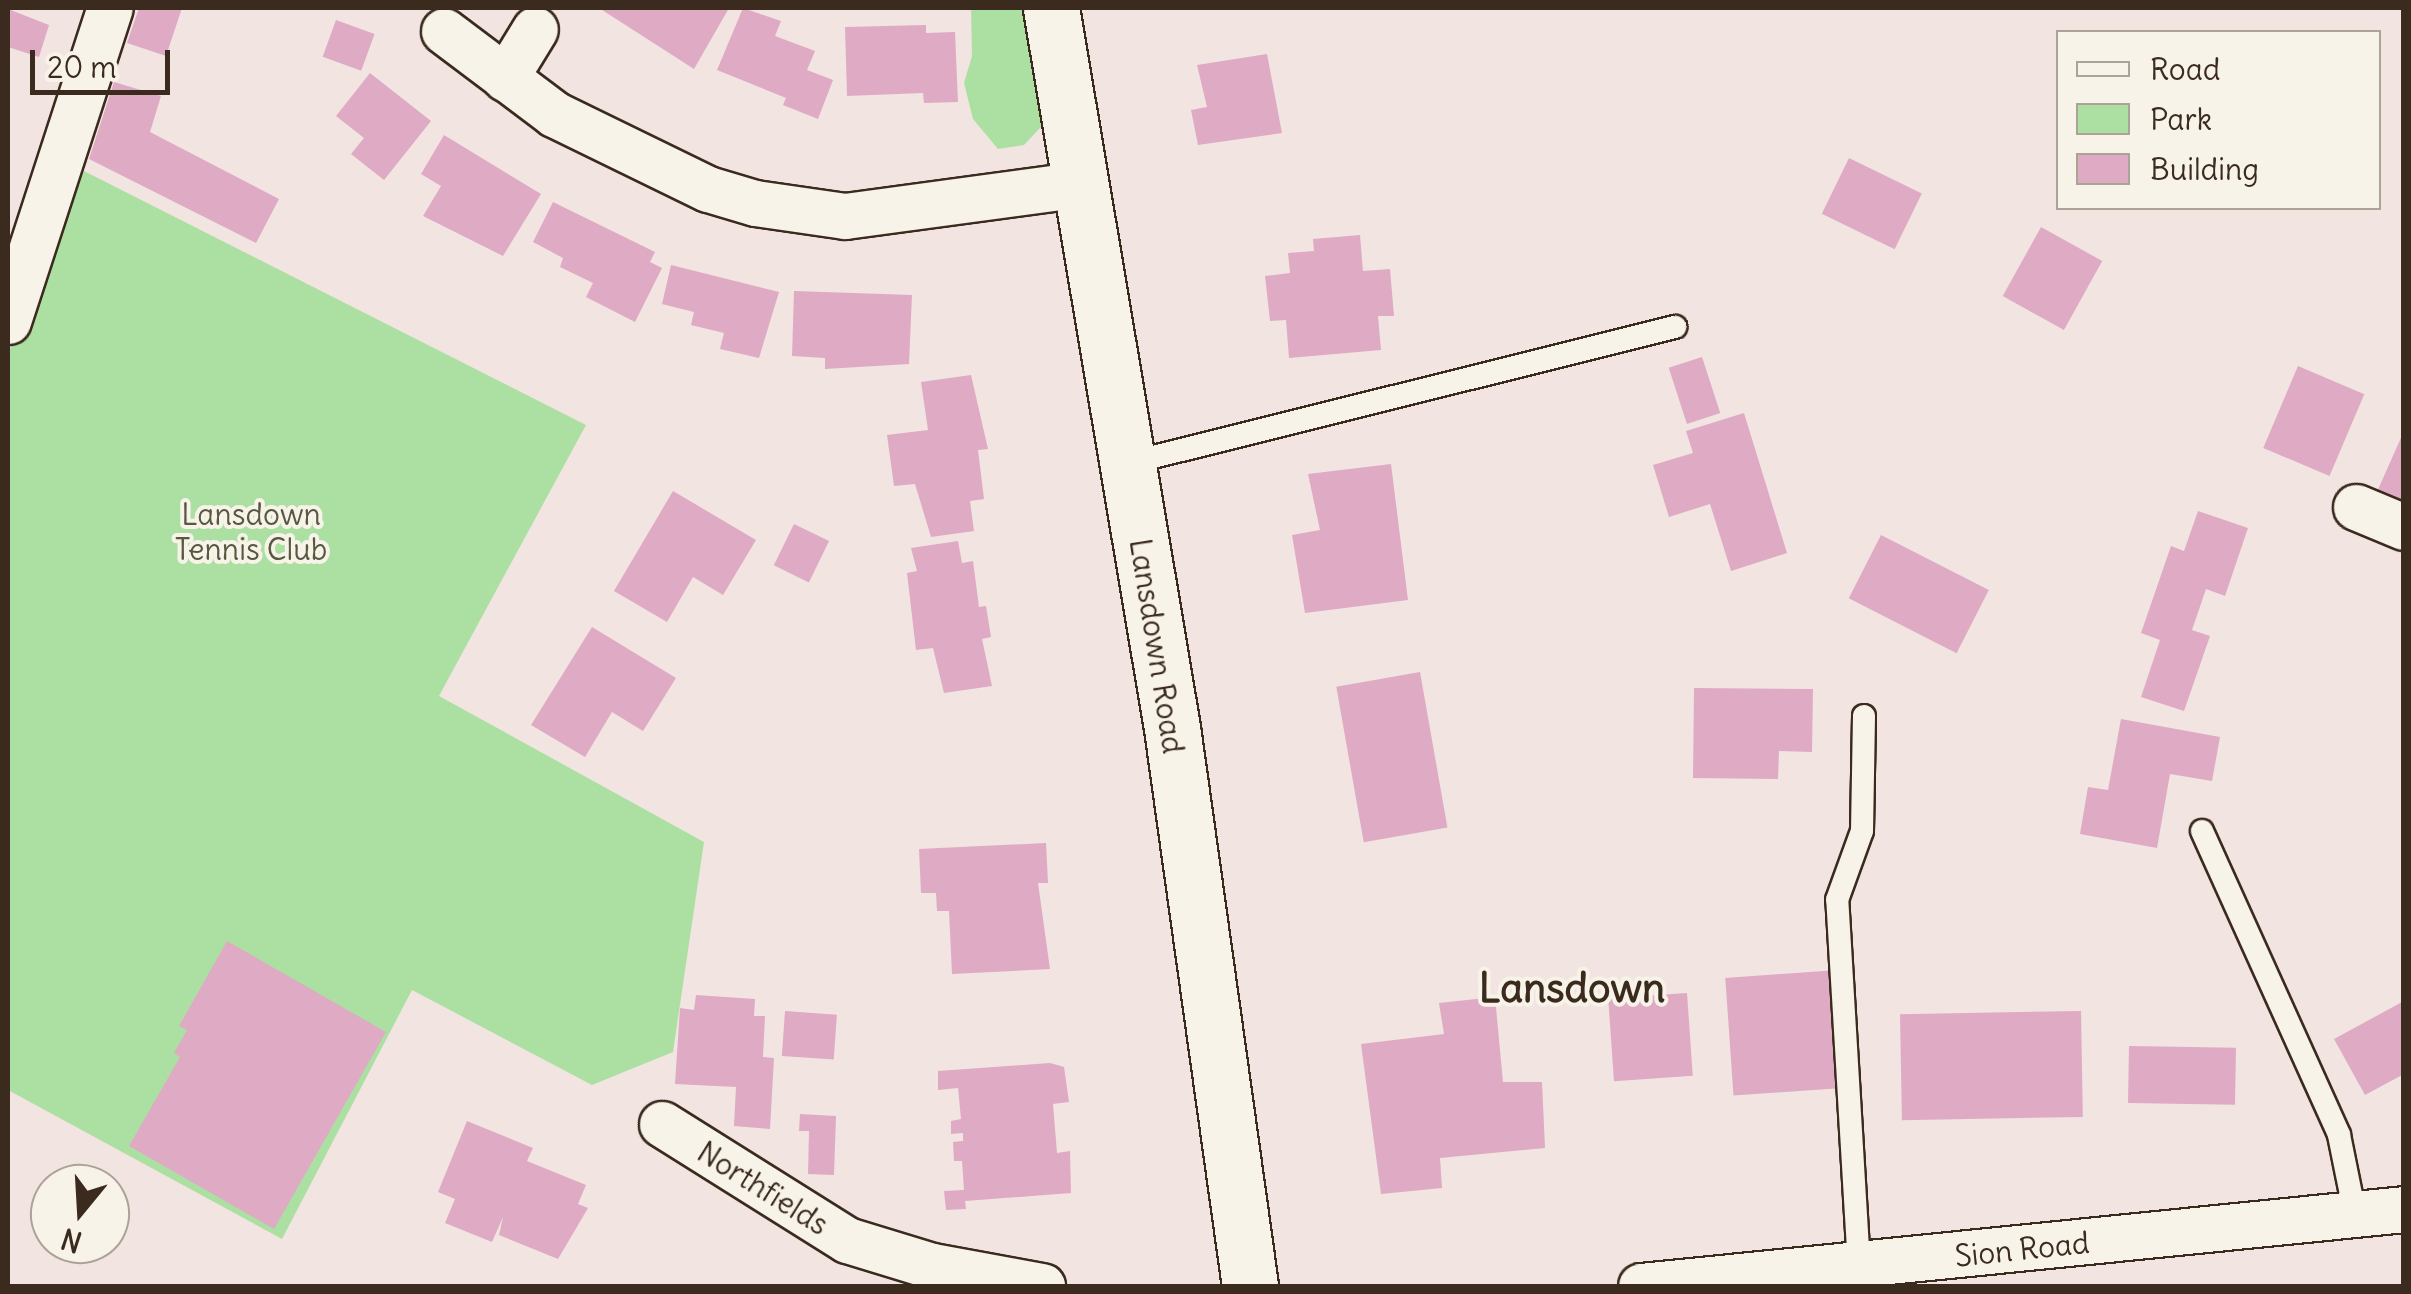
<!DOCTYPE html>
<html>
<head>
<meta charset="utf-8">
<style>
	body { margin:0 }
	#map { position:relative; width:2411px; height:1294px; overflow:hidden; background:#f2e4e1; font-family:Delius,sans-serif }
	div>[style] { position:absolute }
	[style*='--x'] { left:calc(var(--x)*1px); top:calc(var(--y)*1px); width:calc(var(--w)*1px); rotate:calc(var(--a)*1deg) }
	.green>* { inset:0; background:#ace0a2 }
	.building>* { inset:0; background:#dfaac4; transform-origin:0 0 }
	.roads { filter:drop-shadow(2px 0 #3b2a1e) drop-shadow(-2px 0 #3b2a1e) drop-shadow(0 2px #3b2a1e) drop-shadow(0 -2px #3b2a1e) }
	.lane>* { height:22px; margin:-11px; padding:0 11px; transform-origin:11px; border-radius:11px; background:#f7f3e8 }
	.street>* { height:45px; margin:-22.5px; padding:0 22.5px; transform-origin:22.5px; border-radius:22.5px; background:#f7f3e8 }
	.secondary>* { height:55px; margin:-27.5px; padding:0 27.5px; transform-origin:27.5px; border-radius:27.5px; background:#f7f3e8 }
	span { translate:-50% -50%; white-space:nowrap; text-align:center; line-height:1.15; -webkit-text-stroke:8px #f7f3e8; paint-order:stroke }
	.park-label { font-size:30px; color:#57583f }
	.street-label { font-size:30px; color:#3b2a1e }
	.district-label { font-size:40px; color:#3b2a1e; font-weight:700 }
	.frame { position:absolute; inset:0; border:10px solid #3b2a1e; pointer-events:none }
	.legend { position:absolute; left:2056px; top:30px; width:325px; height:180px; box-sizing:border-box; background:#f7f3e8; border:2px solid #aca397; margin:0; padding:12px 18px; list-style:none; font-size:30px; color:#3b2a1e }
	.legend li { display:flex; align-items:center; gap:20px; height:50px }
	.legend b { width:50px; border:2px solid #aca397 }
	.north { position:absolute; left:30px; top:1164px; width:100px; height:100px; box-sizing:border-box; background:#f7f3e8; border:2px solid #aca397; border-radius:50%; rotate:198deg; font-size:28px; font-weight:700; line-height:40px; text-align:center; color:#3b2a1e }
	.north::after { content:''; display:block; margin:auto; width:35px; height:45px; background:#3b2a1e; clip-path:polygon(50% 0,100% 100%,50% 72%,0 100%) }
	.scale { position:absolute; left:30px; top:50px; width:140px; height:45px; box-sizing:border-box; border:5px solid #3b2a1e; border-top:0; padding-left:12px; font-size:30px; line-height:35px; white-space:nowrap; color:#3b2a1e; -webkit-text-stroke:8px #f7f3e8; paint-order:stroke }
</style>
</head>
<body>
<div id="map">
	<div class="green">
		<div style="clip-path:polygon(971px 8px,1039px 8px,1055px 112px,1024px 145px,998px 149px,973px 119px,964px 83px,972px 56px)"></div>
		<div style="clip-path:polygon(84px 171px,586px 425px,439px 696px,704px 842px,673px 1052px,592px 1085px,412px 990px,282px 1239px,8px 1090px,8px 354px)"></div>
	</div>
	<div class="building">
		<div style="clip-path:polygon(139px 8px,182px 8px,166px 56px,127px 43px)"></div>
		<div style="clip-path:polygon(599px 8px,729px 8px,694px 69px)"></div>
		<div style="clip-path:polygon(743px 8px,781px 21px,775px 36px,815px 51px,807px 70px,833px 80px,818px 119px,783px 105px,786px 98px,717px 70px)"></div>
		<div style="clip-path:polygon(8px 9px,49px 25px,39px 57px,8px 47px)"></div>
		<div style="left:336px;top:20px;width:41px;height:39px;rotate:20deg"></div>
		<div style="clip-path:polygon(926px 25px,926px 33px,955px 32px,958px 102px,924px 103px,923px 93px,847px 96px,845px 27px)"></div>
		<div style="clip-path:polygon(1267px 54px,1282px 133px,1198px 145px,1191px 110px,1207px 107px,1197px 65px)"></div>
		<div style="clip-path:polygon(370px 73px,431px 121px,384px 180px,351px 154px,364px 138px,336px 116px)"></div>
		<div style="clip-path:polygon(114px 82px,161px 96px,150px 132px,279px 199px,256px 243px,89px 159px)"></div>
		<div style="clip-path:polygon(444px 135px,541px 194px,503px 256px,423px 216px,441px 186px,421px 174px)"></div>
		<div style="left:1849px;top:158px;width:81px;height:62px;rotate:26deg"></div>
		<div style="clip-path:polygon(553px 202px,655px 252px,650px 262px,662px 268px,635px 322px,586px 297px,593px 283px,560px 267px,563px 258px,533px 242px)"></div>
		<div style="left:2041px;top:227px;width:70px;height:79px;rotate:29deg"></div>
		<div style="clip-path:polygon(1360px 235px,1363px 271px,1390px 269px,1394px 316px,1378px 316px,1381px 350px,1289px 358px,1286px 320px,1270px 321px,1265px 276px,1290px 273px,1288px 253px,1314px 251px,1313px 239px)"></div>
		<div style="clip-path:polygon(671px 265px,779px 292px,759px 358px,720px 349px,724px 333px,691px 325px,694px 312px,662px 304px)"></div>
		<div style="clip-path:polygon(794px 291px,912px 295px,909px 364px,825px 369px,825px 358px,792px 356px)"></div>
		<div style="left:1702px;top:357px;width:59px;height:35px;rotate:72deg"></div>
		<div style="left:2298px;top:366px;width:72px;height:89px;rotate:23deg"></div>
		<div style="clip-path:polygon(971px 375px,988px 449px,978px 450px,984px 499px,970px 501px,974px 531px,931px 537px,915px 484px,894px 486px,887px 435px,928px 430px,921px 382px)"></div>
		<div style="clip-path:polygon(1744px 413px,1787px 553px,1731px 571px,1710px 504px,1669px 517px,1653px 465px,1693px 453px,1686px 431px)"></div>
		<div style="clip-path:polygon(2404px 431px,2404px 517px,2372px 503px)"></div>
		<div style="clip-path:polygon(1391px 464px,1408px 600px,1305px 613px,1292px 535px,1320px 530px,1308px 474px)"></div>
		<div style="clip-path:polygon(673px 491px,756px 540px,723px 595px,693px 577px,667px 622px,614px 591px)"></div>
		<div style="clip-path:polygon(2198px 511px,2248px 528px,2225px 596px,2206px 589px,2192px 630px,2210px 636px,2184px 711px,2141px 697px,2160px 640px,2141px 633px,2171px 546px,2184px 551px)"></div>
		<div style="left:794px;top:524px;width:39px;height:46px;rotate:26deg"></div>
		<div style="left:1881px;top:535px;width:121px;height:71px;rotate:27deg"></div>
		<div style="clip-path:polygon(958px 541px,962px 563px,973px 561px,979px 607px,986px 606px,991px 637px,982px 639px,992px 686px,944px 693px,933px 648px,916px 650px,907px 573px,917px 571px,911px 548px)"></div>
		<div style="clip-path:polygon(592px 627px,676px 678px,643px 731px,612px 712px,585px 757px,531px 725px)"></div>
		<div style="left:1420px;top:672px;width:158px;height:85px;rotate:80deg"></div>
		<div style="clip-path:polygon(1694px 688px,1813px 689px,1812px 752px,1779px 751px,1778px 779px,1693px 778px)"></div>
		<div style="clip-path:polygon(2121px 719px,2220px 737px,2212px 781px,2170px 774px,2157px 848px,2080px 834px,2088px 787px,2108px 790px)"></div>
		<div style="clip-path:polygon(1046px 843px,1048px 883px,1038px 883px,1050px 969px,952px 974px,949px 911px,937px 911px,936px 893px,921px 893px,919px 849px)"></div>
		<div style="clip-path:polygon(227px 941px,386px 1032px,274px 1229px,129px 1146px,180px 1057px,174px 1053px,187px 1030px,179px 1026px)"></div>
		<div style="left:1838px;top:970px;width:118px;height:113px;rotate:86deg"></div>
		<div style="left:1687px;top:993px;width:83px;height:79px;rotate:86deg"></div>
		<div style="clip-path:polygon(696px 995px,755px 999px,754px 1016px,765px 1016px,763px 1057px,774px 1058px,770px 1129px,734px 1126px,736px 1087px,675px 1084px,680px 1008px,694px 1010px)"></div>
		<div style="clip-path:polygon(1495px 997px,1503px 1082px,1542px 1082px,1545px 1148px,1440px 1158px,1442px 1188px,1381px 1194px,1361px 1044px,1444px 1034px,1439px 1003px)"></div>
		<div style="clip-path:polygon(2404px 1001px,2404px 1074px,2365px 1095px,2334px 1039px)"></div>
		<div style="left:785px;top:1011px;width:52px;height:45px;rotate:4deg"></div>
		<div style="left:2081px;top:1011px;width:106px;height:181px;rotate:89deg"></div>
		<div style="left:2129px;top:1046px;width:107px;height:57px;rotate:1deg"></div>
		<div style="clip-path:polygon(1050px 1063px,1064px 1067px,1069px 1102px,1053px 1104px,1057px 1153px,1070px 1151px,1071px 1193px,965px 1201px,966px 1209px,946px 1210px,944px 1191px,964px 1190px,962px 1161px,954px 1161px,953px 1142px,963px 1141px,963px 1133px,951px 1134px,951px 1121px,961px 1119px,958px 1088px,938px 1090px,938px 1071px)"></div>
		<div style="clip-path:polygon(800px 1114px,836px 1116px,834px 1175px,808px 1174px,809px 1131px,799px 1131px)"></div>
		<div style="clip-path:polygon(467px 1121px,533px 1148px,527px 1161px,586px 1185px,578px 1204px,588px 1208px,558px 1259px,499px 1235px,503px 1217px,492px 1242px,445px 1223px,455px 1199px,438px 1192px)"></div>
	</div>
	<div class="roads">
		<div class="lane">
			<div style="--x:1129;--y:463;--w:563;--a:-13.99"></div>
			<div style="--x:2202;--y:831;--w:333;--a:65.7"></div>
			<div style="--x:2339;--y:1135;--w:81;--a:78.6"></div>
			<div style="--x:1859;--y:1266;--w:367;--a:-93.4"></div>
			<div style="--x:1837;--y:900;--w:73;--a:-70.1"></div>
			<div style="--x:1862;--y:831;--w:115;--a:-89"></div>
		</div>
		<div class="street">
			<div style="--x:444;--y:31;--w:138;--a:37"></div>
			<div style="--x:554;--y:114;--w:171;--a:26"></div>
			<div style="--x:708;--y:189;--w:49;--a:16.6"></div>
			<div style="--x:755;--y:203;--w:91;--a:8.2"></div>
			<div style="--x:845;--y:216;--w:238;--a:-7.7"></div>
			<div style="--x:505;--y:78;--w:57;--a:-58.5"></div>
			<div style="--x:8;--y:321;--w:329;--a:-72"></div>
			<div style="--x:2356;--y:507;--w:52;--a:22.6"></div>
			<div style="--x:662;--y:1124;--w:218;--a:32.1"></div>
			<div style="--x:847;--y:1240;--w:89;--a:17"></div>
			<div style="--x:932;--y:1266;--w:112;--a:10.3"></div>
			<div style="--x:1641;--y:1286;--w:767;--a:-5.76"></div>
		</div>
		<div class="secondary">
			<div style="--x:1051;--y:8;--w:730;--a:80.46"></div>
			<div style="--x:1172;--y:728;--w:563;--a:82.04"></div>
		</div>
	</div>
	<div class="park-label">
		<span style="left:251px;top:531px">Lansdown<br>Tennis Club</span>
	</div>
	<div class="street-label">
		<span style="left:1157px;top:646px;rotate:81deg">Lansdown Road</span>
		<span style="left:763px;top:1188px;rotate:32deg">Northfields</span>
		<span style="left:2022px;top:1249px;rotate:-6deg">Sion Road</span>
	</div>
	<div class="district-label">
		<span style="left:1572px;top:988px">Lansdown</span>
	</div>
	<div class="frame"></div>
	<ul class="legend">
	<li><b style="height:12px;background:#f7f3e8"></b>Road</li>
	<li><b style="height:28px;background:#ace0a2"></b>Park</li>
	<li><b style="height:28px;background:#dfaac4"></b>Building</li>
	</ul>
	<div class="north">N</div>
	<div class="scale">20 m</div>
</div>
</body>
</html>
